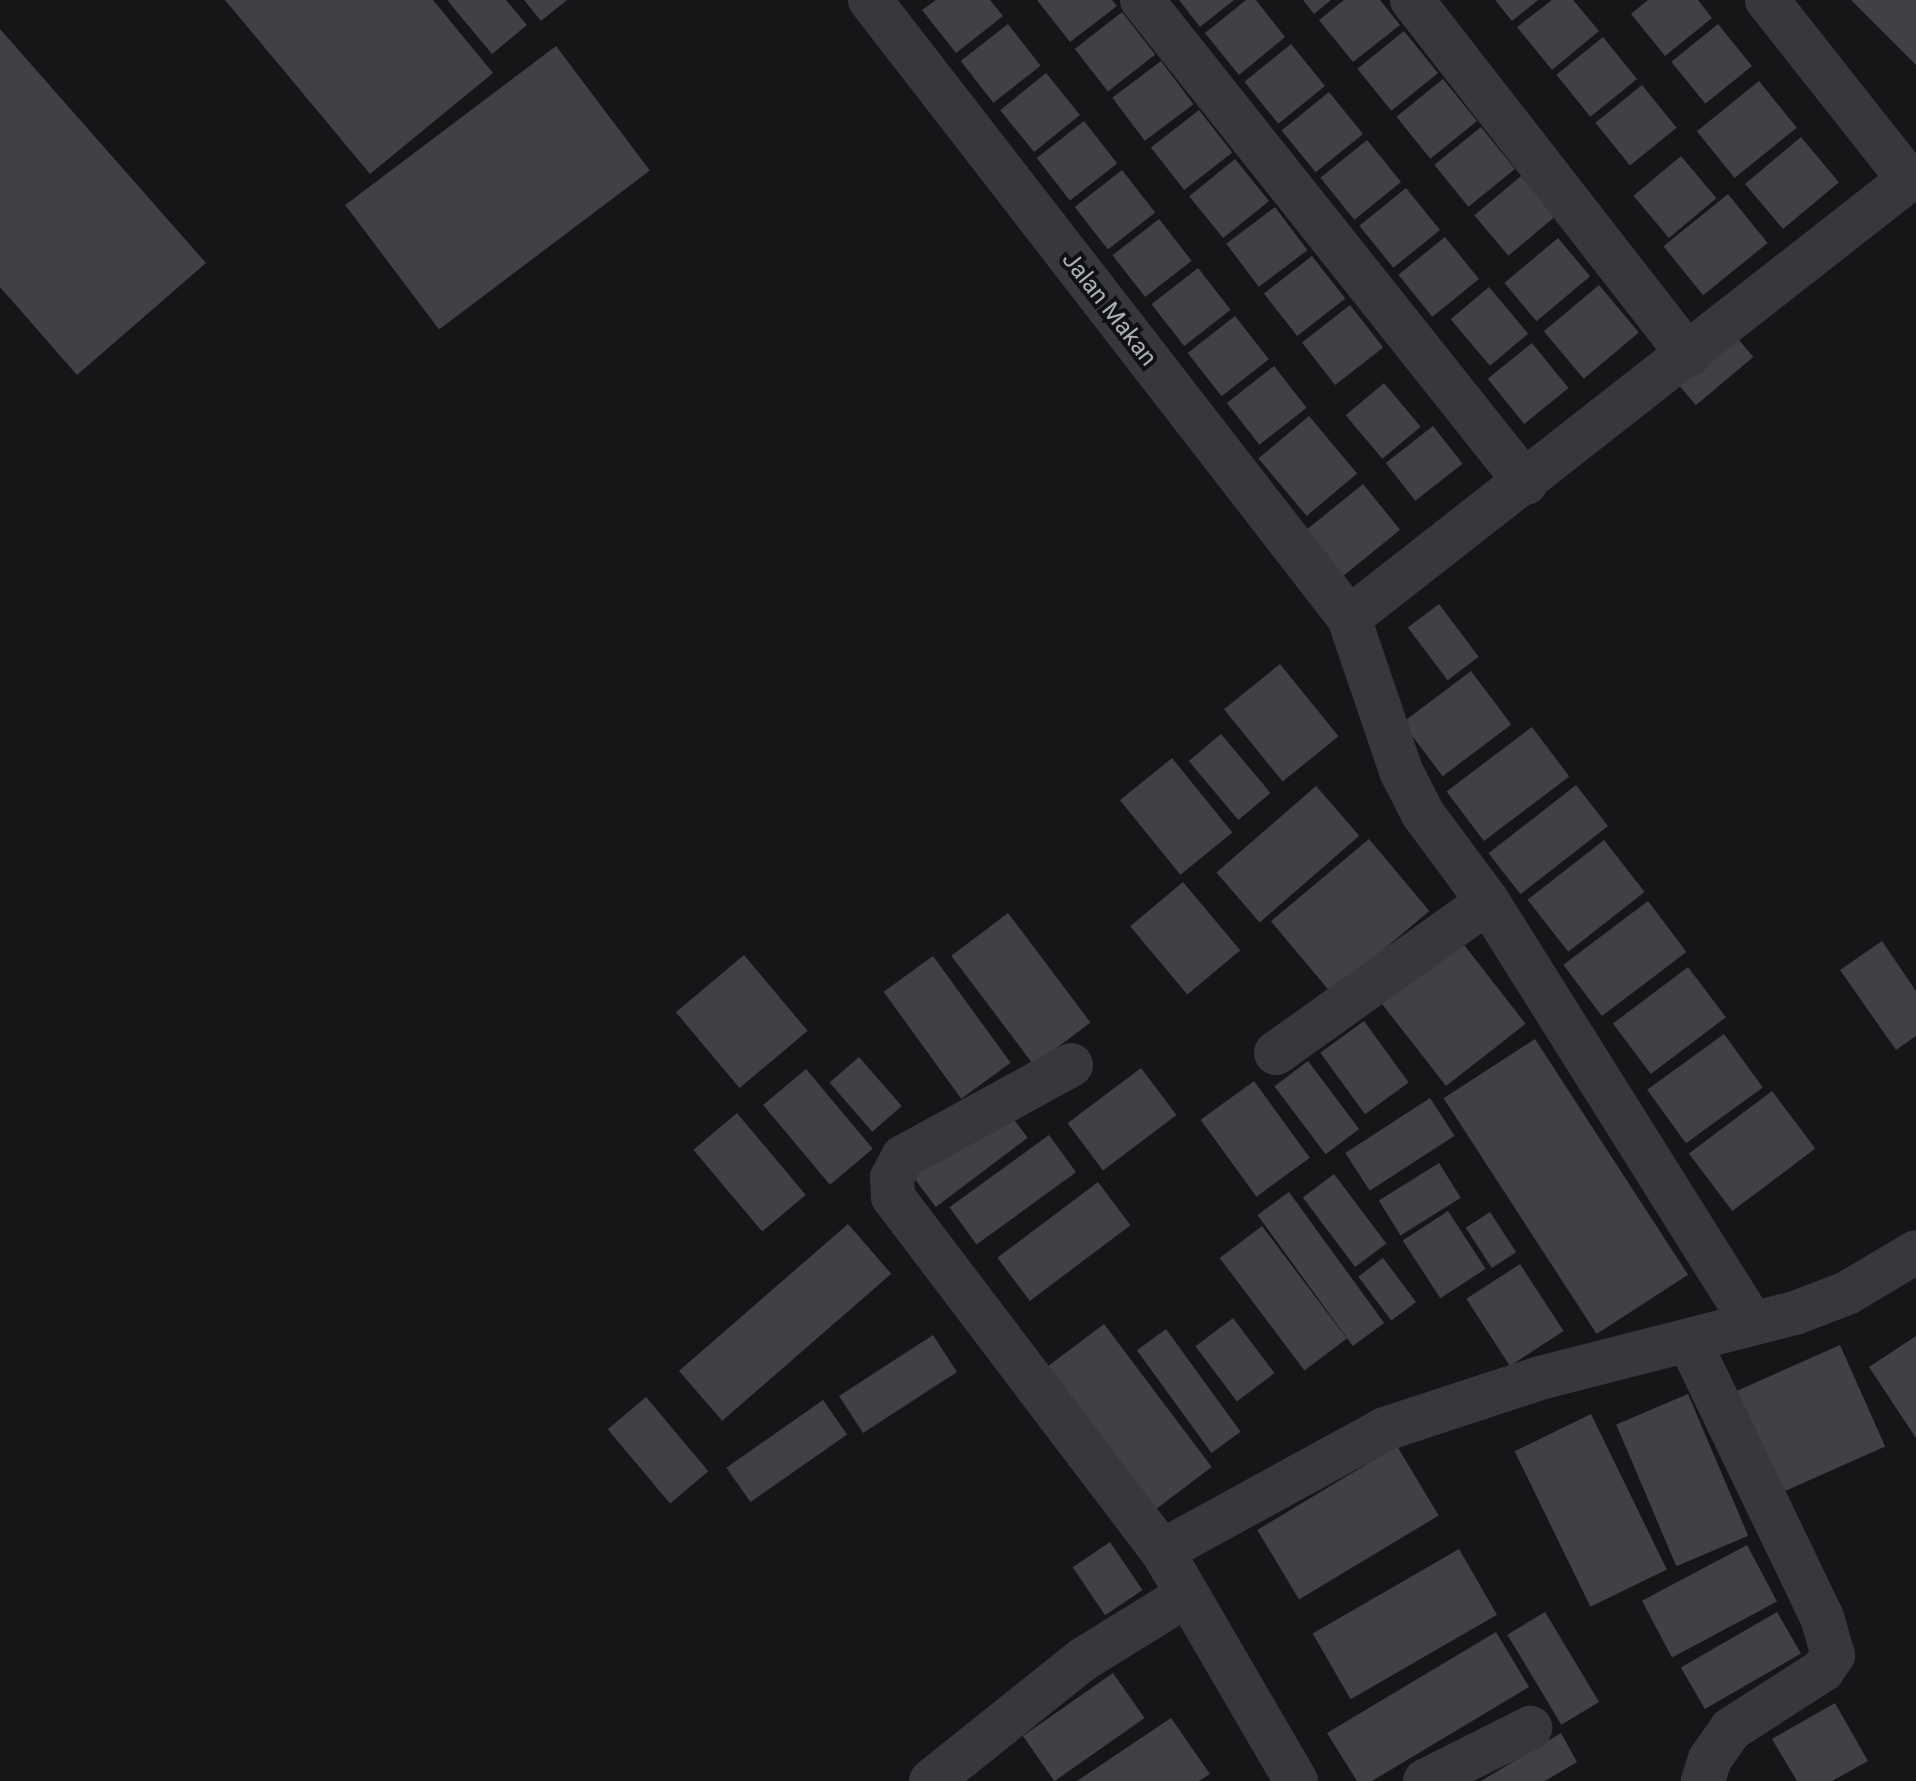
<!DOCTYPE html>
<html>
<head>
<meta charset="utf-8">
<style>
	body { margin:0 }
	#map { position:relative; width:1916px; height:1781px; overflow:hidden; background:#161618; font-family:Roboto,sans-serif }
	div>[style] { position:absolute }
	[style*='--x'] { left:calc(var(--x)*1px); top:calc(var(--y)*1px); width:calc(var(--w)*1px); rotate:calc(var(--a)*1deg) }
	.building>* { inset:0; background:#404145; transform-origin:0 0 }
	.minor>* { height:44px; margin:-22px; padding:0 22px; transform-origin:22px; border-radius:22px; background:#37383d }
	span { translate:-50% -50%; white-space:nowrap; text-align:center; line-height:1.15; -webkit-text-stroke:8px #111113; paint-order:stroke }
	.street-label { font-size:24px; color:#a8adb8 }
</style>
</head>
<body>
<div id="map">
	<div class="building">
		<div style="clip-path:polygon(225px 0,433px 0,493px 73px,370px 174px)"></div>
		<div style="clip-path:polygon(447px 0,506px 0,527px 25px,492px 54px)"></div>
		<div style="clip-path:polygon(524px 0,567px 0,541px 21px)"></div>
		<div style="clip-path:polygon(936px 0,990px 0,1003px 16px,956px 53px,922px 10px)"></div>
		<div style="clip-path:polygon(1037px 0,1112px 0,1117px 6px,1070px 42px)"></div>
		<div style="clip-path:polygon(1179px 0,1234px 0,1200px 27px)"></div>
		<div style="clip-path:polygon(1246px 0,1256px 0,1285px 37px,1239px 75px,1205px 33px)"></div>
		<div style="clip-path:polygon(1303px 0,1331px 0,1314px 14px)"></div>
		<div style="clip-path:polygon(1344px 0,1380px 0,1400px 25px,1353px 62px,1319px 20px)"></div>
		<div style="clip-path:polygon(1495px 0,1538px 0,1512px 21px)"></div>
		<div style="clip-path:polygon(1552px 0,1573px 0,1599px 31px,1552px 70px,1517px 27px)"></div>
		<div style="clip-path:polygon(1648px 0,1698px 0,1712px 18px,1665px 56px,1631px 14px)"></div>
		<div style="clip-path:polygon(1851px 0,1916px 0,1916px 65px)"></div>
		<div style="left:1122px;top:12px;width:54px;height:60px;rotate:52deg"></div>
		<div style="left:1008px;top:24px;width:53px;height:60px;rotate:52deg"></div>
		<div style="left:1718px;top:24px;width:54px;height:60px;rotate:51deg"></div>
		<div style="clip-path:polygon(0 29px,206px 263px,77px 375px,0 287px)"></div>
		<div style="left:1404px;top:31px;width:54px;height:60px;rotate:51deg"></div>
		<div style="left:1603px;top:37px;width:54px;height:60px;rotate:51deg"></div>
		<div style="left:1291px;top:44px;width:54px;height:60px;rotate:51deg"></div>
		<div style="left:556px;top:46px;width:156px;height:264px;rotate:53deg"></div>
		<div style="left:1161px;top:61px;width:54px;height:61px;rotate:53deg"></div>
		<div style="left:1046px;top:73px;width:54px;height:59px;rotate:51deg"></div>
		<div style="left:1443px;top:79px;width:54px;height:60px;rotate:51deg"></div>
		<div style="left:1759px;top:81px;width:60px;height:80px;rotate:51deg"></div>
		<div style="left:1642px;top:85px;width:55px;height:60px;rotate:51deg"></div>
		<div style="left:1329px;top:92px;width:54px;height:61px;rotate:51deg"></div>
		<div style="left:1199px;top:110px;width:54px;height:61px;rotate:52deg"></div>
		<div style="left:1084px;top:121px;width:54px;height:60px;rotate:52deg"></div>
		<div style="left:1481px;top:127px;width:54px;height:60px;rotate:51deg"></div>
		<div style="left:1801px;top:137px;width:59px;height:73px;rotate:50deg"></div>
		<div style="left:1367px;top:140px;width:54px;height:60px;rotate:51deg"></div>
		<div style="left:1681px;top:156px;width:55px;height:62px;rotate:50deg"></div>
		<div style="left:1235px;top:159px;width:54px;height:59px;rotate:51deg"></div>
		<div style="left:1122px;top:170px;width:54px;height:60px;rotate:52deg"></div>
		<div style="left:1521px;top:176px;width:53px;height:61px;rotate:50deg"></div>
		<div style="left:1406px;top:188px;width:54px;height:60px;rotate:51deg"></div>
		<div style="left:1728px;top:194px;width:63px;height:83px;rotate:51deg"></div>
		<div style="left:1275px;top:207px;width:54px;height:61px;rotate:53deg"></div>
		<div style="left:1159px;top:219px;width:53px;height:59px;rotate:52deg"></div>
		<div style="left:1445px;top:237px;width:54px;height:60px;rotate:51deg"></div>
		<div style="left:1558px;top:238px;width:50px;height:70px;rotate:50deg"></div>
		<div style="left:1312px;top:256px;width:54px;height:61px;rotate:52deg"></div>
		<div style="left:1198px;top:268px;width:53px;height:59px;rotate:52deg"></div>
		<div style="left:1599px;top:285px;width:62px;height:72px;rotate:50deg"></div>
		<div style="left:1489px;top:287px;width:61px;height:50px;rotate:50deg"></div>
		<div style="left:1350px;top:305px;width:54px;height:61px;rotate:52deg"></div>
		<div style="left:1235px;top:316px;width:55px;height:60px;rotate:52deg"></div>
		<div style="left:1734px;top:334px;width:30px;height:75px;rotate:50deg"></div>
		<div style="left:1532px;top:343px;width:58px;height:57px;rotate:51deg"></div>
		<div style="left:1274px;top:366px;width:53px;height:60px;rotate:52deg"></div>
		<div style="left:1384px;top:383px;width:57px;height:50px;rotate:50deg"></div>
		<div style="left:1309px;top:416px;width:75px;height:66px;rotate:50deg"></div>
		<div style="left:1433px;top:426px;width:48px;height:60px;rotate:52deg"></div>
		<div style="left:1363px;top:484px;width:59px;height:75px;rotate:51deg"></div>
		<div style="left:1439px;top:604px;width:66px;height:39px;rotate:53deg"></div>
		<div style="left:1280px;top:664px;width:93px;height:72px;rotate:51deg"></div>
		<div style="left:1471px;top:671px;width:67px;height:86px;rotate:53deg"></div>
		<div style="left:1532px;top:727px;width:62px;height:107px;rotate:53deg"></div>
		<div style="left:1221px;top:734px;width:77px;height:42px;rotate:50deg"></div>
		<div style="left:1172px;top:758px;width:96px;height:67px;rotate:51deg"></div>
		<div style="left:1576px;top:785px;width:52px;height:111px;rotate:52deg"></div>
		<div style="left:1316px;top:786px;width:66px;height:132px;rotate:49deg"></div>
		<div style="left:1369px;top:839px;width:94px;height:128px;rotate:50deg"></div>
		<div style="left:1604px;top:840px;width:66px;height:97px;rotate:52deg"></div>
		<div style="left:1183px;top:882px;width:89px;height:69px;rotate:50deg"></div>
		<div style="left:1648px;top:901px;width:64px;height:106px;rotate:53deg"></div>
		<div style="left:1008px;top:913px;width:137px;height:71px;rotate:53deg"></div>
		<div style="left:1461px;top:941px;width:105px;height:101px;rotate:52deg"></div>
		<div style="clip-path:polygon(1882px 941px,1916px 991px,1916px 1036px,1896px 1050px,1840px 970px)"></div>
		<div style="left:744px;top:955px;width:99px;height:89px;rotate:50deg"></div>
		<div style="left:933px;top:956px;width:132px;height:61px;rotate:54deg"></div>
		<div style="left:1688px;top:967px;width:63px;height:94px;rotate:53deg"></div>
		<div style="left:1364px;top:1021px;width:76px;height:54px;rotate:54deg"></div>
		<div style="left:1724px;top:1034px;width:66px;height:95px;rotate:54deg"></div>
		<div style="left:1535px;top:1039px;width:281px;height:109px;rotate:57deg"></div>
		<div style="left:859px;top:1057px;width:65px;height:39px;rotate:49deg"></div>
		<div style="left:1308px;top:1061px;width:85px;height:42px;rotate:53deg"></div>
		<div style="left:1141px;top:1068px;width:59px;height:92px;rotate:53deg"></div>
		<div style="left:806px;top:1069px;width:104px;height:56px;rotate:50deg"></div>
		<div style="left:1254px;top:1081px;width:95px;height:66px;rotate:54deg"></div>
		<div style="left:1772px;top:1091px;width:72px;height:104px;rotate:53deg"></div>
		<div style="left:1430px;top:1098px;width:45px;height:101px;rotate:57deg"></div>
		<div style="left:1003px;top:1105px;width:41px;height:115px;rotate:53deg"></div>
		<div style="left:737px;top:1113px;width:107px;height:57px;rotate:50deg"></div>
		<div style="left:1049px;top:1135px;width:46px;height:123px;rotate:54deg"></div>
		<div style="left:1439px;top:1163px;width:41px;height:71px;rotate:58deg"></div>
		<div style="left:1334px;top:1174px;width:87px;height:39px;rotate:53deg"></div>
		<div style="left:1098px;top:1182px;width:54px;height:126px;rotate:53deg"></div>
		<div style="left:1289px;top:1192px;width:162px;height:39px;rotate:54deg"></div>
		<div style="left:1448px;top:1211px;width:69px;height:54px;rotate:57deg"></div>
		<div style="left:1490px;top:1212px;width:48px;height:29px;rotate:57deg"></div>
		<div style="left:848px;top:1224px;width:66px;height:224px;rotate:49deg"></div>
		<div style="left:1262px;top:1226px;width:141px;height:53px;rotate:53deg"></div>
		<div style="left:1383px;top:1258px;width:55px;height:31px;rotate:53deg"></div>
		<div style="left:1520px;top:1264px;width:80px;height:64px;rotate:57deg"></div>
		<div style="left:1233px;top:1318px;width:69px;height:47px;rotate:53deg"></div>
		<div style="left:1104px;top:1324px;width:179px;height:83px;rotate:53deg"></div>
		<div style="left:1166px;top:1329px;width:127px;height:36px;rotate:54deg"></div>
		<div style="left:933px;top:1335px;width:44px;height:112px;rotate:57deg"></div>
		<div style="clip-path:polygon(1916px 1336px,1916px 1438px,1869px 1367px)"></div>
		<div style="left:1840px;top:1345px;width:111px;height:115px;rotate:66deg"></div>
		<div style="left:1688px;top:1394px;width:154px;height:78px;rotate:67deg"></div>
		<div style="left:646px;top:1397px;width:97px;height:50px;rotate:50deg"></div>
		<div style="left:823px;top:1400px;width:42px;height:118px;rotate:55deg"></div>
		<div style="left:1591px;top:1414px;width:173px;height:85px;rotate:64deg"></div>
		<div style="left:1397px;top:1446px;width:81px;height:163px;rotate:59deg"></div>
		<div style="left:1110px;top:1542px;width:58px;height:45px;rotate:56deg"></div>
		<div style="left:1747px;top:1545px;width:64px;height:119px;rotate:62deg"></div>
		<div style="left:1459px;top:1549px;width:76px;height:169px;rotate:60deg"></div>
		<div style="left:1545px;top:1612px;width:105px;height:44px;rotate:59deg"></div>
		<div style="left:1777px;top:1612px;width:48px;height:111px;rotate:60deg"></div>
		<div style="clip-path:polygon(1496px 1632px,1529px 1687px,1372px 1781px,1357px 1781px,1327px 1733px)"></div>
		<div style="left:1113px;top:1673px;width:55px;height:110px;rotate:55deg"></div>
		<div style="clip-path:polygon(1835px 1703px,1868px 1761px,1832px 1781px,1797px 1781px,1772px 1739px)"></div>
		<div style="clip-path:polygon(1171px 1718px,1210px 1774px,1199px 1781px,1077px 1781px)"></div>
		<div style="clip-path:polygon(1561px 1733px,1577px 1762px,1545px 1781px,1481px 1781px)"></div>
	</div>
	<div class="minor">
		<div style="--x:870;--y:0;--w:782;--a:52.22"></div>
		<div style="--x:1349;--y:618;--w:162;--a:71.2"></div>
		<div style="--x:1401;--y:771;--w:48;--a:62.9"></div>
		<div style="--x:1423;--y:814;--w:109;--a:53.5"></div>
		<div style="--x:1488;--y:902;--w:496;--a:57.9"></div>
		<div style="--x:1142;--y:0;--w:617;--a:51.51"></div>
		<div style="--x:1412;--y:0;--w:450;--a:52.1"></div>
		<div style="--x:1767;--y:0;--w:229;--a:51.7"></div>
		<div style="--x:1349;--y:618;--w:720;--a:-38.06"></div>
		<div style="--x:1276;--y:1053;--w:260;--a:-35.5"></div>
		<div style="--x:1071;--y:1065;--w:192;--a:151.3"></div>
		<div style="--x:903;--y:1157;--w:24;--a:118"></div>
		<div style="--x:892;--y:1178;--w:19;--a:87"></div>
		<div style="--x:893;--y:1197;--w:445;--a:52.8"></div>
		<div style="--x:1689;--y:1341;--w:306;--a:64.3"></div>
		<div style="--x:1822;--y:1617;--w:40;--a:74"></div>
		<div style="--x:1833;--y:1655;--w:18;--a:124"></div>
		<div style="--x:1823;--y:1670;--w:109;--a:147.3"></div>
		<div style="--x:1731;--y:1729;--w:37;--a:125"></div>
		<div style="--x:1710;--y:1759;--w:23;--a:108"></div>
		<div style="--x:931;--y:1781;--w:193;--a:-38.7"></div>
		<div style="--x:1082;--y:1660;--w:123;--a:-31.8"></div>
		<div style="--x:1296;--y:1781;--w:266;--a:-120.2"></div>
		<div style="--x:1162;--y:1551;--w:254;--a:-28.7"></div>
		<div style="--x:1385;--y:1429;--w:163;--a:-18.2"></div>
		<div style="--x:1540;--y:1378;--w:263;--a:-14.3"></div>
		<div style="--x:1795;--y:1313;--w:56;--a:-21"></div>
		<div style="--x:1847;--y:1293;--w:80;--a:-30.7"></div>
		<div style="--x:1425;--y:1781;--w:118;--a:-26.8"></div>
	</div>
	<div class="street-label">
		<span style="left:1109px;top:309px;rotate:52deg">Jalan Makan</span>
	</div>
</div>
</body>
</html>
